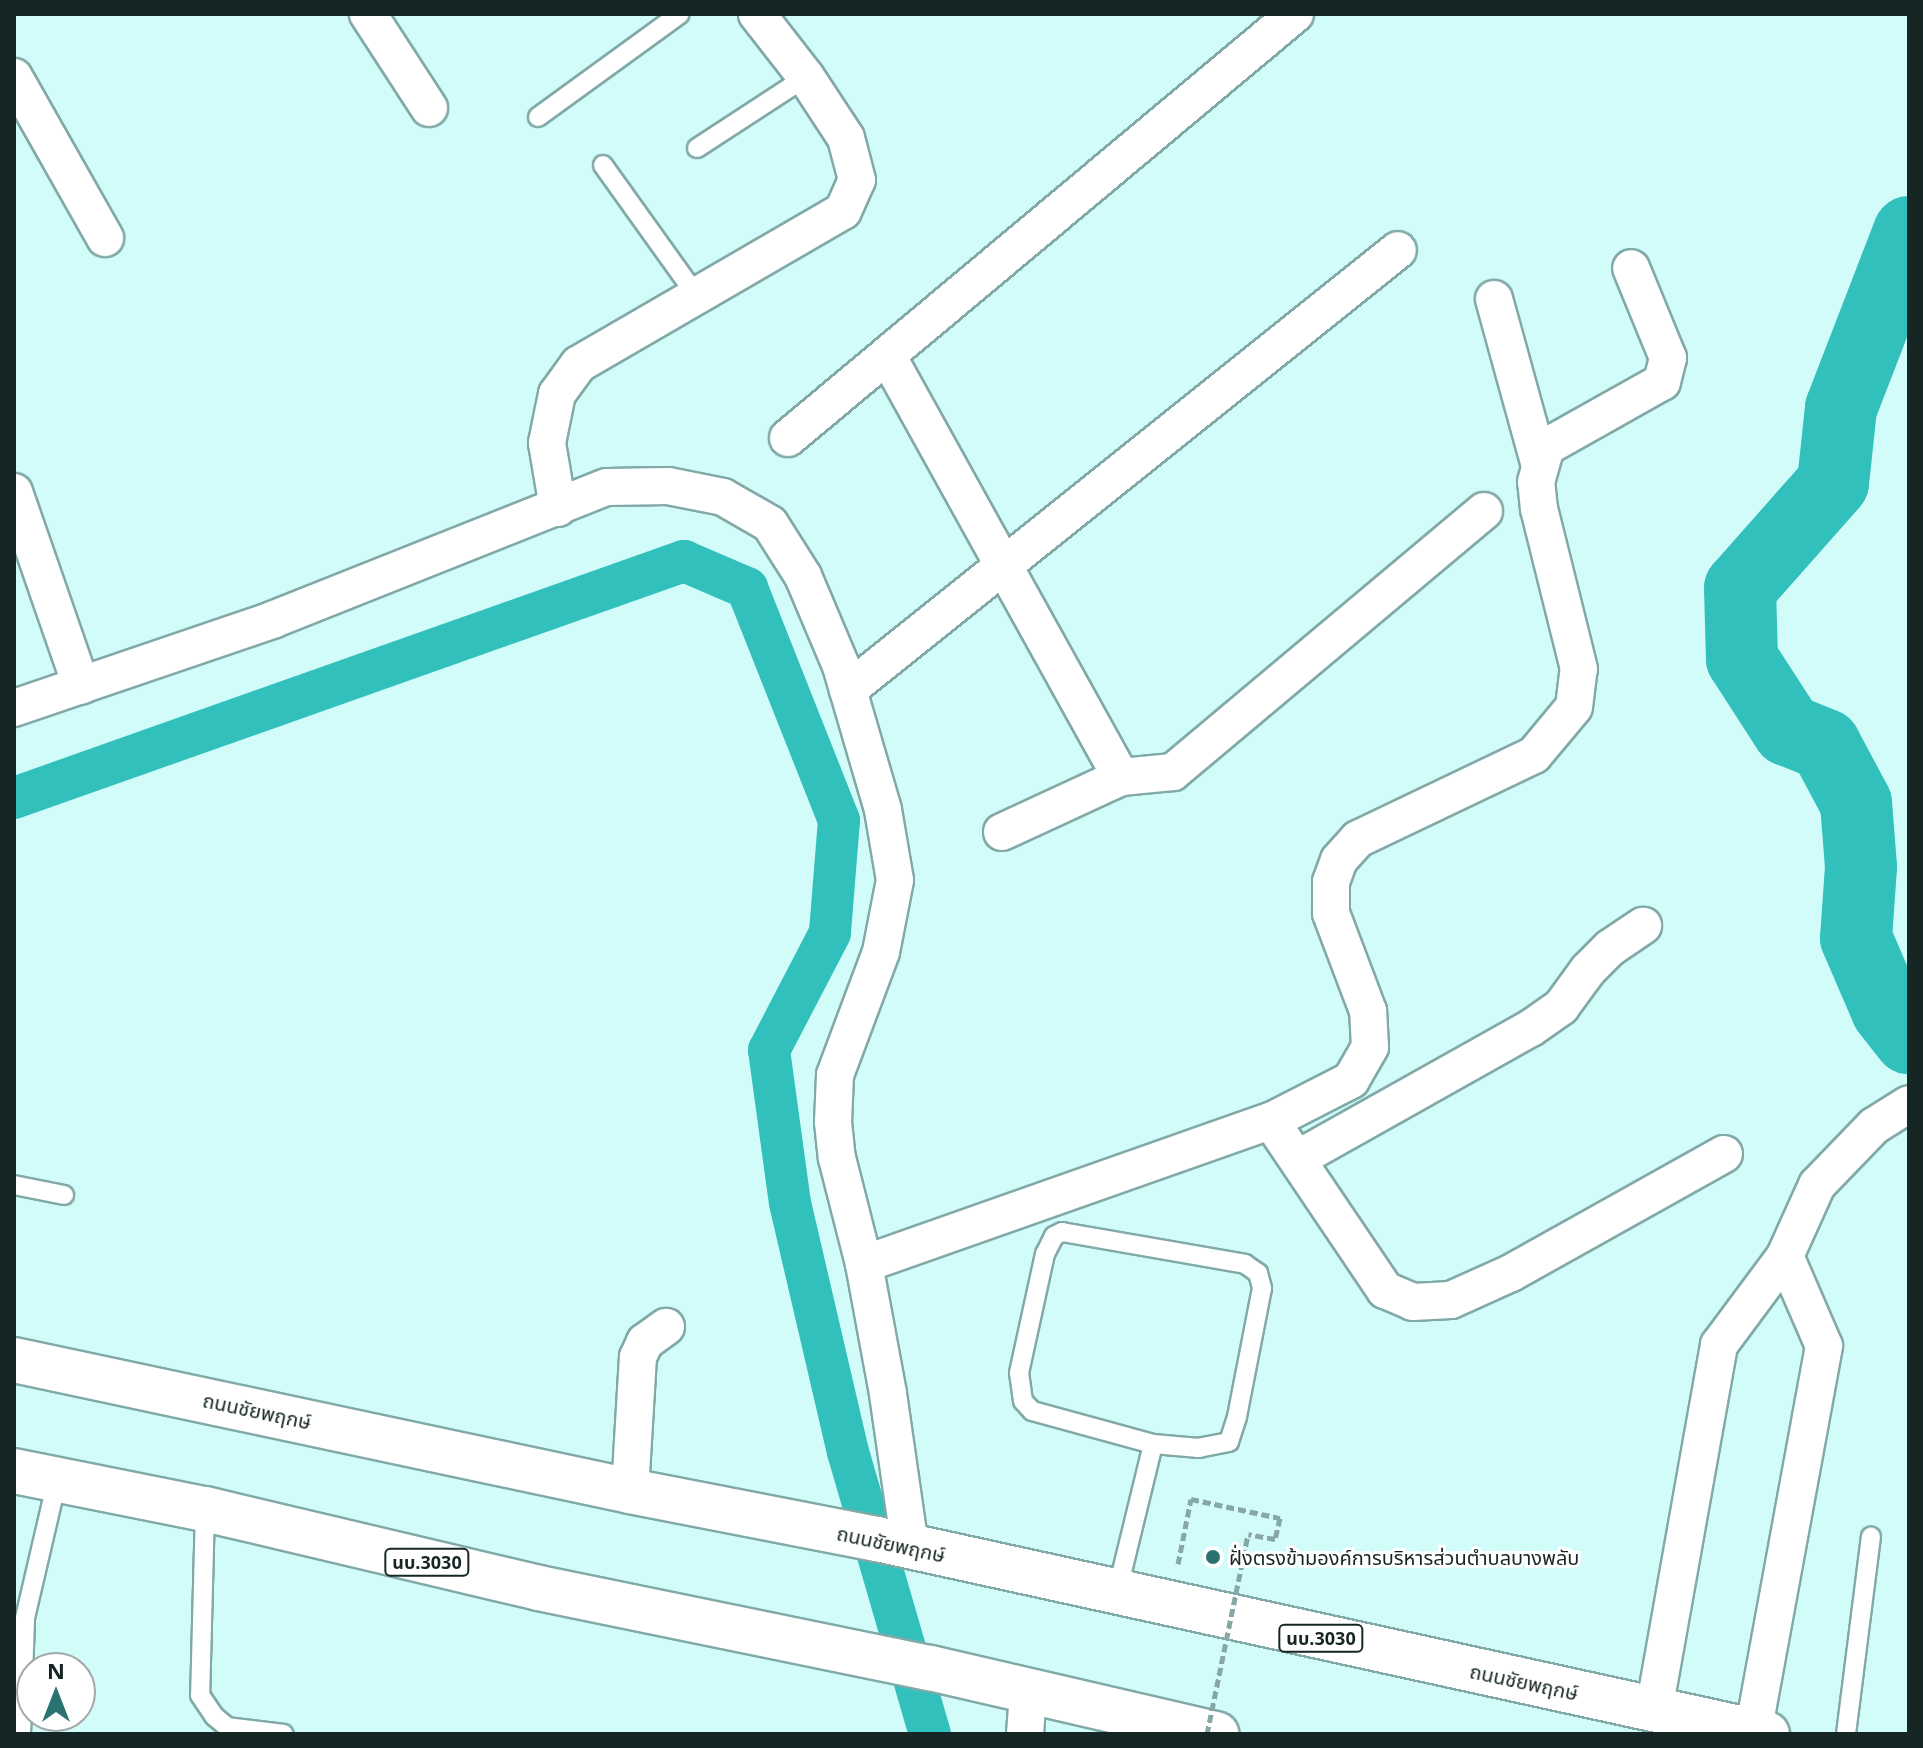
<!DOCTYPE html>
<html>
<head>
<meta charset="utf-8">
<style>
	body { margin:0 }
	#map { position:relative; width:1923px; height:1748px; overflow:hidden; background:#d1fcfa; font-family:"Open Sans","Noto Sans Thai",sans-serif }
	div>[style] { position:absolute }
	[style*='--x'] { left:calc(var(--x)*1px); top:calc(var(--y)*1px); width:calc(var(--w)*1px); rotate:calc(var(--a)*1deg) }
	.canal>* { height:42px; margin:-21px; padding:0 21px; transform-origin:21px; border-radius:21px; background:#32c0bd }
	.river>* { height:72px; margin:-36px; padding:0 36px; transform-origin:36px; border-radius:36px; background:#32c0bd }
	.path>* { height:5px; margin-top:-2.5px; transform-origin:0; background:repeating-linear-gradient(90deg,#87a7a6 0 8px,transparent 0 12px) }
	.roads { filter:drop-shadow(2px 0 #80a9a7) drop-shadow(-2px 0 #80a9a7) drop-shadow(0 2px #80a9a7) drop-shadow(0 -2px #80a9a7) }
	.service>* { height:18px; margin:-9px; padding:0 9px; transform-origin:9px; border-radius:9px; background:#fff }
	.minor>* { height:36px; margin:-18px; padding:0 18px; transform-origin:18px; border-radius:18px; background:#fff }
	.primary>* { height:44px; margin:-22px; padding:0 22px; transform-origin:22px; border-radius:22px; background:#fff }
	.path-bridge>* { height:5px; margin-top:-2.5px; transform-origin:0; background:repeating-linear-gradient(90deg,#87a7a6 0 8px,transparent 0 12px) }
	.dots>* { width:22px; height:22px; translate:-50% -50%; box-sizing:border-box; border:4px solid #fff; border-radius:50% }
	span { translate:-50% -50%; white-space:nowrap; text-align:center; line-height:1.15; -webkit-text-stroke:6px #fff; paint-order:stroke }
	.shield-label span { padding:2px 6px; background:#fff; border:2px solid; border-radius:6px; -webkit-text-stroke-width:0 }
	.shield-label { font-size:18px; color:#162625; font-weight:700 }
	.street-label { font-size:20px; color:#162625 }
	.poi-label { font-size:20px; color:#162625 }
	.left { translate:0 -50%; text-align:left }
	.frame { position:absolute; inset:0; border:16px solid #162625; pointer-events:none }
	.north { position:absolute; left:16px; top:1652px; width:80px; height:80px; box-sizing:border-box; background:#fff; border:2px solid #a2a8a8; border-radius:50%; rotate:0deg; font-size:22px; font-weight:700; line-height:32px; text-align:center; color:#162625 }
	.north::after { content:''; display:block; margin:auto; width:28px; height:36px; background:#297371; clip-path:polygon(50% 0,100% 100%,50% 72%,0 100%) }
</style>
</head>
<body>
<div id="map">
	<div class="canal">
		<div style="--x:14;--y:798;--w:711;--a:-19.48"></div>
		<div style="--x:684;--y:561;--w:69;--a:23.2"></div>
		<div style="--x:747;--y:588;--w:250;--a:68.4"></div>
		<div style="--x:839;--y:820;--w:113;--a:94.6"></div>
		<div style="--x:830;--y:933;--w:132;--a:117.5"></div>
		<div style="--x:769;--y:1050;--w:154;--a:82.2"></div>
		<div style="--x:790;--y:1203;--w:256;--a:76.9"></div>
		<div style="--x:848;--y:1452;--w:294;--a:73.8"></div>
	</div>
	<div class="river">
		<div style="--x:1909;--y:232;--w:189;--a:111.1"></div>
		<div style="--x:1841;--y:408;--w:75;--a:96.1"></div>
		<div style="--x:1833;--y:483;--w:140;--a:131.5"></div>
		<div style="--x:1740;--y:588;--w:71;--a:88.4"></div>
		<div style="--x:1742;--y:659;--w:85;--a:57.1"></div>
		<div style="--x:1788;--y:730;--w:40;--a:22"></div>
		<div style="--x:1825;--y:745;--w:66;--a:61.9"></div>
		<div style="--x:1856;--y:803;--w:64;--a:85.5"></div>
		<div style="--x:1861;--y:867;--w:71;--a:94"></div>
		<div style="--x:1856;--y:938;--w:78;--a:66.7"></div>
		<div style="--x:1887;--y:1010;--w:36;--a:52"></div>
	</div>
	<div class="path">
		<div style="--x:1178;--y:1564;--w:66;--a:-78.7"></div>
		<div style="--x:1191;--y:1499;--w:91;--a:12.1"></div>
		<div style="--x:1280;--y:1518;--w:22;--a:103"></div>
		<div style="--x:1275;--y:1539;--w:27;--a:-170"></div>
	</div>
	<div class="roads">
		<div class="service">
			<div style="--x:538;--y:117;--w:175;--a:-36"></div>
			<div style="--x:697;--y:148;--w:130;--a:-33.1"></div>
			<div style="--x:603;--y:165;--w:160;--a:54.4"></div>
			<div style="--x:14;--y:1185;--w:51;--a:11.3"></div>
			<div style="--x:205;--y:1509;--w:186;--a:91.5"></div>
			<div style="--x:200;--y:1695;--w:25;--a:56"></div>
			<div style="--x:214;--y:1716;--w:17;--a:40"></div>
			<div style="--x:227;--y:1727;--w:57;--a:7"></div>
			<div style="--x:1117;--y:1592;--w:152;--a:-76.3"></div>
			<div style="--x:1153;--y:1444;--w:125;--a:-164.7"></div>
			<div style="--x:1032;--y:1411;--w:13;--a:-132"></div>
			<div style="--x:1023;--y:1401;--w:28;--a:-98"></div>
			<div style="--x:1019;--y:1373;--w:122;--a:-77.7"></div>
			<div style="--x:1045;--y:1254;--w:20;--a:-63"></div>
			<div style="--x:1054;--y:1236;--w:9;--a:-27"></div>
			<div style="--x:1062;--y:1232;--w:186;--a:9.9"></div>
			<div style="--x:1245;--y:1264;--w:16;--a:35"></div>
			<div style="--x:1258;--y:1273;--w:16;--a:75"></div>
			<div style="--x:1262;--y:1288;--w:131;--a:101"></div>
			<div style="--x:1237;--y:1417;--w:26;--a:108"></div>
			<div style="--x:1229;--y:1442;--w:31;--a:169"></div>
			<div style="--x:1199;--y:1448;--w:46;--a:-175"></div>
			<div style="--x:21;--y:1734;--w:116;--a:-88"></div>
			<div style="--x:25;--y:1618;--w:141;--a:-76.9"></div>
			<div style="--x:1846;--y:1734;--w:199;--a:-82.8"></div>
		</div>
		<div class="minor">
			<div style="--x:368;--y:14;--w:112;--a:57"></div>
			<div style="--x:14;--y:77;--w:185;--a:60.5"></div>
			<div style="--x:1494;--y:299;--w:173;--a:74.6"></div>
			<div style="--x:888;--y:357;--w:480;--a:61"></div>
			<div style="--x:788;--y:438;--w:661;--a:-39.91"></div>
			<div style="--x:14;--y:492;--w:205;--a:70.9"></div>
			<div style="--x:558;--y:508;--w:66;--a:-99.6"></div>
			<div style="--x:547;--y:443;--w:50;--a:-78.5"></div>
			<div style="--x:557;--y:394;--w:37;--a:-54"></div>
			<div style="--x:579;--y:364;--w:305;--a:-30.1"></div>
			<div style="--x:843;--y:211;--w:34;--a:-66"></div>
			<div style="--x:857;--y:180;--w:43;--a:-104.7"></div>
			<div style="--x:846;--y:138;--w:73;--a:-123.3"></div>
			<div style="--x:806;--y:77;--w:80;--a:-127.9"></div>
			<div style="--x:848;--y:690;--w:704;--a:-38.66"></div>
			<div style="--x:14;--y:708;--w:273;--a:-18.8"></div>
			<div style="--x:272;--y:620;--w:360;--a:-21.7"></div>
			<div style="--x:607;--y:487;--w:61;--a:-0.9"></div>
			<div style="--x:668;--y:486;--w:56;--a:11.3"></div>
			<div style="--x:723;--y:497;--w:54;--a:29.9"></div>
			<div style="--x:770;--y:524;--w:62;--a:57.6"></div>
			<div style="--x:803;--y:576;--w:98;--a:67.1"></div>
			<div style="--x:841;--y:666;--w:150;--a:73.7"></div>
			<div style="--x:883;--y:810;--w:71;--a:80.3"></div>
			<div style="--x:895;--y:880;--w:73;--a:101"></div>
			<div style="--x:881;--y:952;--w:131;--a:110.5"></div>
			<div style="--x:835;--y:1075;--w:47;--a:92.4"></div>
			<div style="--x:833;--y:1122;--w:36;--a:84"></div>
			<div style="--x:837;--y:1158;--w:109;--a:75.7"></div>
			<div style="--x:864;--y:1264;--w:132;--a:79.5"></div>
			<div style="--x:888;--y:1394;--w:155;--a:81.8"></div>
			<div style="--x:1002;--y:832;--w:131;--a:-24.8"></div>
			<div style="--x:1121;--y:777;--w:52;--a:-5.5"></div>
			<div style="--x:1173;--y:772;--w:406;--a:-40"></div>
			<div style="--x:1271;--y:1121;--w:90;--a:-27.1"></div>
			<div style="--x:1351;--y:1080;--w:38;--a:-60"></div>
			<div style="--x:1370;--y:1047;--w:36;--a:-93"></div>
			<div style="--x:1368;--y:1011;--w:105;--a:-110.7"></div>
			<div style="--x:1331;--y:913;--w:31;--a:-90"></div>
			<div style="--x:1331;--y:882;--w:23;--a:-70"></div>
			<div style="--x:1339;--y:860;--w:28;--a:-48"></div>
			<div style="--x:1358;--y:839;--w:195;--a:-25.5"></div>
			<div style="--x:1534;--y:755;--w:62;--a:-50.2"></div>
			<div style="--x:1574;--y:707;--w:38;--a:-83"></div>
			<div style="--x:1579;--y:669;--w:165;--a:-104"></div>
			<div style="--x:1539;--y:509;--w:27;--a:-96"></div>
			<div style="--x:1536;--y:482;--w:36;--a:-74"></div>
			<div style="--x:1546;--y:447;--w:133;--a:-29.3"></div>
			<div style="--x:1662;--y:382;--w:25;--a:-76"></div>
			<div style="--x:1668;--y:358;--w:97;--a:-112.3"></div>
			<div style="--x:1299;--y:1158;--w:266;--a:-29.3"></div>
			<div style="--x:1531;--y:1028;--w:37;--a:-35"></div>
			<div style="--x:1561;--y:1007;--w:46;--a:-53.9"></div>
			<div style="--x:1588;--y:970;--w:31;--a:-45"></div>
			<div style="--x:1610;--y:948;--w:40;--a:-34"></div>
			<div style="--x:1785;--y:1256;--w:78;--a:-65.7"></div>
			<div style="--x:1817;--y:1185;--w:82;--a:-46"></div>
			<div style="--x:1874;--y:1126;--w:41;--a:-32.2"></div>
			<div style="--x:864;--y:1264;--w:431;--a:-19.4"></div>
			<div style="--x:1271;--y:1121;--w:204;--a:56"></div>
			<div style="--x:1385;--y:1290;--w:30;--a:23"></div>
			<div style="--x:1413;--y:1302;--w:38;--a:-3"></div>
			<div style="--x:1451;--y:1300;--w:66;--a:-24.2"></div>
			<div style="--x:1511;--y:1273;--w:244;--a:-29.2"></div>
			<div style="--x:630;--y:1491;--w:134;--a:-86.6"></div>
			<div style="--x:638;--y:1357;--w:17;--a:-65"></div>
			<div style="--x:645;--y:1342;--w:26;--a:-36"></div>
			<div style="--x:1654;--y:1710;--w:371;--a:-79.9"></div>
			<div style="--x:1719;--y:1345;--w:111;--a:-53.4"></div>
			<div style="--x:1785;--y:1256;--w:98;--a:66.6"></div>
			<div style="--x:1824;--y:1346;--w:391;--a:100.4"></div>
			<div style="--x:1025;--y:1734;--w:41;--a:-85.8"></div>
		</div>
		<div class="primary">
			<div style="--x:14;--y:1360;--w:630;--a:12.01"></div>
			<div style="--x:630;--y:1491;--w:252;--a:11"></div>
			<div style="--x:877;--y:1539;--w:911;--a:12.36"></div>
			<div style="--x:14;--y:1471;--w:195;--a:11.3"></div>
			<div style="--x:205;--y:1509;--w:343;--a:13.3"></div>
			<div style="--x:539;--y:1588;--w:399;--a:11.6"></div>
			<div style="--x:930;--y:1668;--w:294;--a:13"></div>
		</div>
	</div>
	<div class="path-bridge">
		<div style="--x:1207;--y:1734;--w:204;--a:-78.4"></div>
	</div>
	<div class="dots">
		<div style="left:1213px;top:1557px;background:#297371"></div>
	</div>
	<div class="shield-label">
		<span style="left:427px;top:1562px">นบ.3030</span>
		<span style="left:1321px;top:1638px">นบ.3030</span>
	</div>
	<div class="street-label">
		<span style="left:257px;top:1411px;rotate:12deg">ถนนชัยพฤกษ์</span>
		<span style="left:891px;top:1544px;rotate:12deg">ถนนชัยพฤกษ์</span>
		<span style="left:1524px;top:1682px;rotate:12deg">ถนนชัยพฤกษ์</span>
	</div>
	<div class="poi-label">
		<span class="left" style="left:1229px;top:1557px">ฝั่งตรงข้ามองค์การบริหารส่วนตำบลบางพลับ</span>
	</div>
	<div class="frame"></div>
	<div class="north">N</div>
</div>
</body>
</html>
